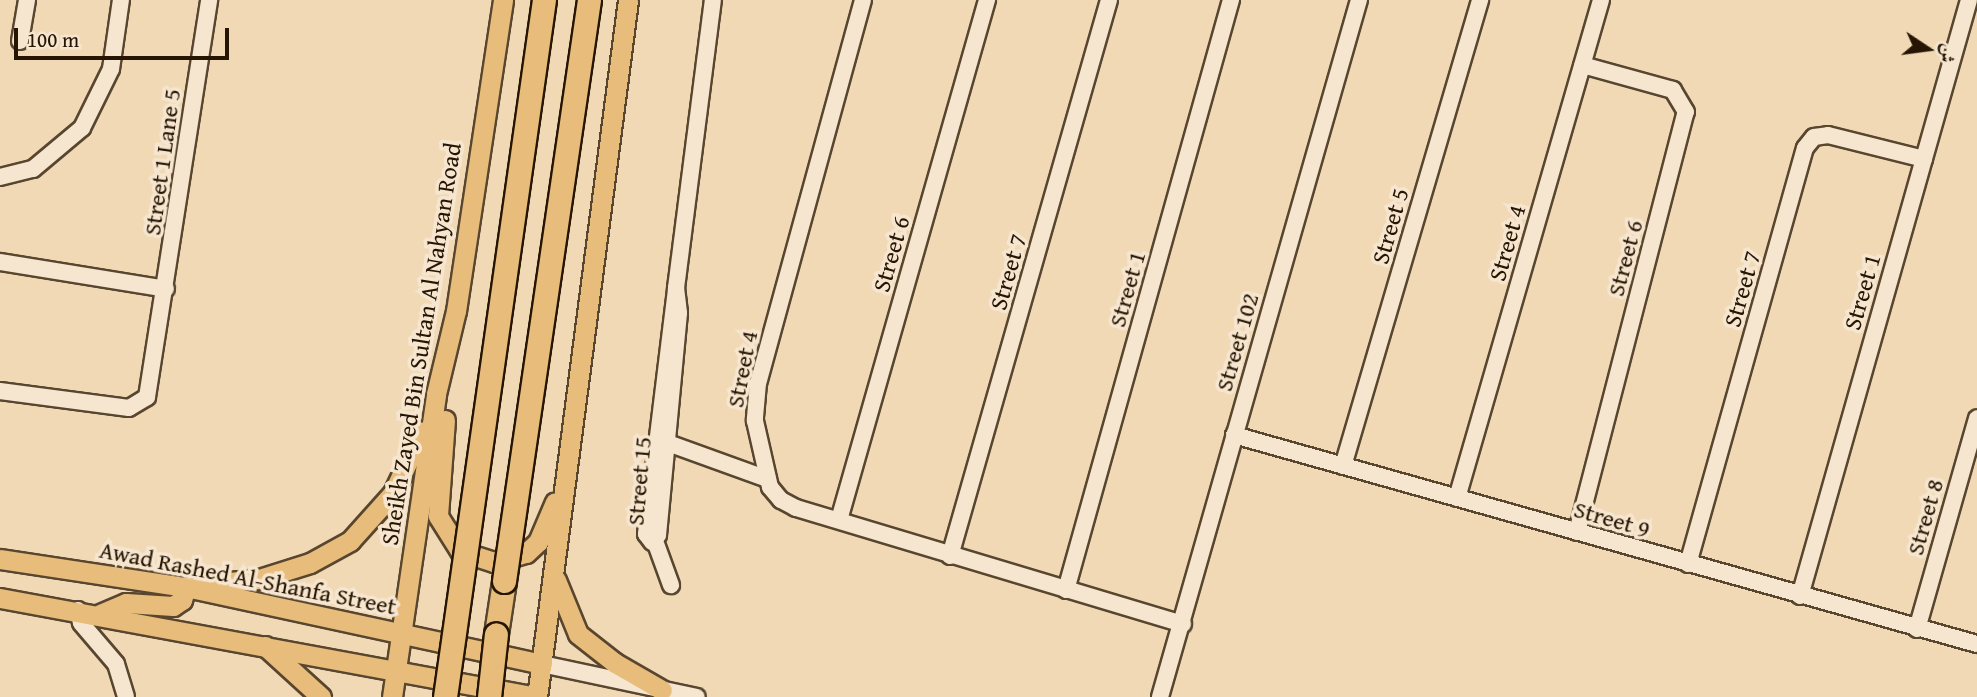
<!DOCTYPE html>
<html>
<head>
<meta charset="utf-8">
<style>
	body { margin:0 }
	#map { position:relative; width:1977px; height:697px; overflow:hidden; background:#f1d9b6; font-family:"Gentium Book Plus",Amiri,serif }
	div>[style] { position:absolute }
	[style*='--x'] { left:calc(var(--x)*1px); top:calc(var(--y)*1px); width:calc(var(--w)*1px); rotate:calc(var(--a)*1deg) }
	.roads { filter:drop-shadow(2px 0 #58462f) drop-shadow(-2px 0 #58462f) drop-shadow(0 2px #58462f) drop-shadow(0 -2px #58462f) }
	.minor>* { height:16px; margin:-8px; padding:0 8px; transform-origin:8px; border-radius:8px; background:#f6e6d0 }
	.major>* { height:19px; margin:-9.5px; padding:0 9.5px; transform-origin:9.5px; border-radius:9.5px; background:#e8bc7b }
	.highway>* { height:23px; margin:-11.5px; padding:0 11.5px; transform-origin:11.5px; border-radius:11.5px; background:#e8bc7b }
	.bridges { filter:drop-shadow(2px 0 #251502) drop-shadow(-2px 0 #251502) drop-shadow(0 2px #251502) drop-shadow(0 -2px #251502) }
	.highway-bridge>* { height:23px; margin:-11.5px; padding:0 11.5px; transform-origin:11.5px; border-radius:11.5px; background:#e8bc7b }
	span { translate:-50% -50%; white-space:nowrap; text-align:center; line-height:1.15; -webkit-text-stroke:7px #f6e6d0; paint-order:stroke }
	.street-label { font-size:24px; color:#251502 }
	.north { position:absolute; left:1893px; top:14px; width:70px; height:70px; -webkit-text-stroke:5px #f6e6d0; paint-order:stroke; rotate:103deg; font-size:19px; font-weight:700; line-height:28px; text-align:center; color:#251502 }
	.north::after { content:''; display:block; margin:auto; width:24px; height:32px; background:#251502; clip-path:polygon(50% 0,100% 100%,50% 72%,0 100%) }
	.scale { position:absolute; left:14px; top:28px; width:215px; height:32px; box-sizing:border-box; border:4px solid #251502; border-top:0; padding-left:9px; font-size:21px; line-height:24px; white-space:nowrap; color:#251502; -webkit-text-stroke:5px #f6e6d0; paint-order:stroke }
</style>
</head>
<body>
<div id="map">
	<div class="roads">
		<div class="minor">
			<div style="--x:863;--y:0;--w:397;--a:105.3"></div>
			<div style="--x:758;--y:383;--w:38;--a:95"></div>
			<div style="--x:755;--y:421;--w:68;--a:77.2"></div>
			<div style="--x:770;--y:487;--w:17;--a:50"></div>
			<div style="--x:781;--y:500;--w:17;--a:28"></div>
			<div style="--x:796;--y:508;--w:404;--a:16.7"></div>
			<div style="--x:20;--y:41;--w:42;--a:-80.3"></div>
			<div style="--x:0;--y:177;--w:34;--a:-14"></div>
			<div style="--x:33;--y:169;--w:64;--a:-39.9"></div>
			<div style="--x:82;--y:128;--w:66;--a:-63.8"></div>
			<div style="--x:111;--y:69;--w:70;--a:-81.8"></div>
			<div style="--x:0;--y:262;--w:168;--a:9.2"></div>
			<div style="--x:676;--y:288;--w:25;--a:83"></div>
			<div style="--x:679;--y:313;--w:223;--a:95.4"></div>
			<div style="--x:658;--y:535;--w:9;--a:131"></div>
			<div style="--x:652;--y:542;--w:10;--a:-127"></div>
			<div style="--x:646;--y:534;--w:248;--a:-83"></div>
			<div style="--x:676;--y:288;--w:290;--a:-82.7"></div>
			<div style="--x:0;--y:391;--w:130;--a:7.5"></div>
			<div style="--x:129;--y:408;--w:21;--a:-31"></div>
			<div style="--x:147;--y:397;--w:402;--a:-81.1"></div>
			<div style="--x:1234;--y:435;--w:772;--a:15.71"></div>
			<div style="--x:665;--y:442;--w:109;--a:19.9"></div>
			<div style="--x:1343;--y:466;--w:486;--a:-73.6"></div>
			<div style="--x:1457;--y:498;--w:518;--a:-73.87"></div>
			<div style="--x:839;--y:520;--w:541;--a:-74.11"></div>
			<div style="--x:1577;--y:532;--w:434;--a:-75.5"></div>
			<div style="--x:1686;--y:112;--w:26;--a:-121"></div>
			<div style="--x:1673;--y:90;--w:94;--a:-164.6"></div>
			<div style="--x:655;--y:541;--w:47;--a:70"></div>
			<div style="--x:950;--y:556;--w:578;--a:-74.04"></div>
			<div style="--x:1688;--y:564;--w:432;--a:-74.3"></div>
			<div style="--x:1805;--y:148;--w:14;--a:-51"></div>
			<div style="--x:1814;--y:137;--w:14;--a:-8"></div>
			<div style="--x:1828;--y:135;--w:99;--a:14"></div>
			<div style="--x:1066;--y:590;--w:613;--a:-74.38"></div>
			<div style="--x:1800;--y:596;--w:619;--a:-74.17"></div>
			<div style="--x:78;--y:610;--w:13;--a:77"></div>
			<div style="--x:81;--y:623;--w:54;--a:49.5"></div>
			<div style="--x:116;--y:664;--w:34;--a:73"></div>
			<div style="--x:1917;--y:629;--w:219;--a:-74.1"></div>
			<div style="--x:542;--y:664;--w:158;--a:12"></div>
			<div style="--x:1160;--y:697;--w:725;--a:-74.07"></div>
		</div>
		<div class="major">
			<div style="--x:445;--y:420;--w:96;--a:94.2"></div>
			<div style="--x:438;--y:516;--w:41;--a:57.8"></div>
			<div style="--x:460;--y:551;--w:36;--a:18"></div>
			<div style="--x:494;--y:562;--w:33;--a:-16"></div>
			<div style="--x:526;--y:553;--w:16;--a:-43"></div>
			<div style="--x:538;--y:542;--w:43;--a:-67"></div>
			<div style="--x:0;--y:559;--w:188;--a:8.6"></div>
			<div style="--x:186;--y:587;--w:364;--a:12.2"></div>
			<div style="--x:556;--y:580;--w:58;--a:67.8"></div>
			<div style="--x:578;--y:634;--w:47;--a:38.1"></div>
			<div style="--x:615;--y:663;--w:54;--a:29.9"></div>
			<div style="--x:200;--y:585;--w:59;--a:-5.8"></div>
			<div style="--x:259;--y:579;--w:53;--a:-17.4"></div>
			<div style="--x:310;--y:563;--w:46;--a:-28.8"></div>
			<div style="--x:350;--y:541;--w:64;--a:-48.1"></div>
			<div style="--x:393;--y:493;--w:68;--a:-64.9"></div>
			<div style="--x:0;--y:598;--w:546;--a:10.45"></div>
			<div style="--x:100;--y:614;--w:28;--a:-23"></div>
			<div style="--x:126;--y:603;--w:47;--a:3.7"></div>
			<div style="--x:173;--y:606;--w:11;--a:-34"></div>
			<div style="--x:182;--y:600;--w:14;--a:-73"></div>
			<div style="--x:265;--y:646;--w:76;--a:42.3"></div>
			<div style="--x:392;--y:697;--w:306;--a:-81.7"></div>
			<div style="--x:436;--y:394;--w:85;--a:-76.5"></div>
			<div style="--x:456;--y:311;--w:315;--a:-81.4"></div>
			<div style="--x:537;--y:697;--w:703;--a:-82.56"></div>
		</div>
		<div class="highway">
			<div style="--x:496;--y:634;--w:54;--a:-81.4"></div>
		</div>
	</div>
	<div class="bridges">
		<div class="highway-bridge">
			<div style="--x:504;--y:581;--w:587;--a:-81.68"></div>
			<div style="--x:445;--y:697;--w:704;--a:-81.92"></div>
			<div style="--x:489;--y:697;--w:63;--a:-83.7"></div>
		</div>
	</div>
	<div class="street-label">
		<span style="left:162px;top:162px;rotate:-82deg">Street 1 Lane 5</span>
		<span style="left:1390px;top:226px;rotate:-74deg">Street 5</span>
		<span style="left:1507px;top:243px;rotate:-74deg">Street 4</span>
		<span style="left:891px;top:254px;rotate:-74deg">Street 6</span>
		<span style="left:1625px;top:258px;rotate:-75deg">Street 6</span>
		<span style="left:1008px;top:272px;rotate:-74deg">Street 7</span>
		<span style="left:1127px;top:289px;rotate:-74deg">Street 1</span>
		<span style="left:1742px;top:289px;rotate:-74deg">Street 7</span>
		<span style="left:1862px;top:292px;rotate:-74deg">Street 1</span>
		<span style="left:1237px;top:342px;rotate:-74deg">Street 102</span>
		<span style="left:421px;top:344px;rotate:-81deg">Sheikh Zayed Bin Sultan Al Nahyan Road</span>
		<span style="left:742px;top:369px;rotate:-79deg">Street 4</span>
		<span style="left:639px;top:481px;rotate:-85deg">Street 15</span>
		<span style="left:1925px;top:517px;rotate:-74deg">Street 8</span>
		<span style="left:1612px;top:519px;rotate:16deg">Street 9</span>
		<span style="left:248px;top:578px;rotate:11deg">Awad Rashed Al-Shanfa Street</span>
	</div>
	<div class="north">ش</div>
	<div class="scale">100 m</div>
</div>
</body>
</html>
